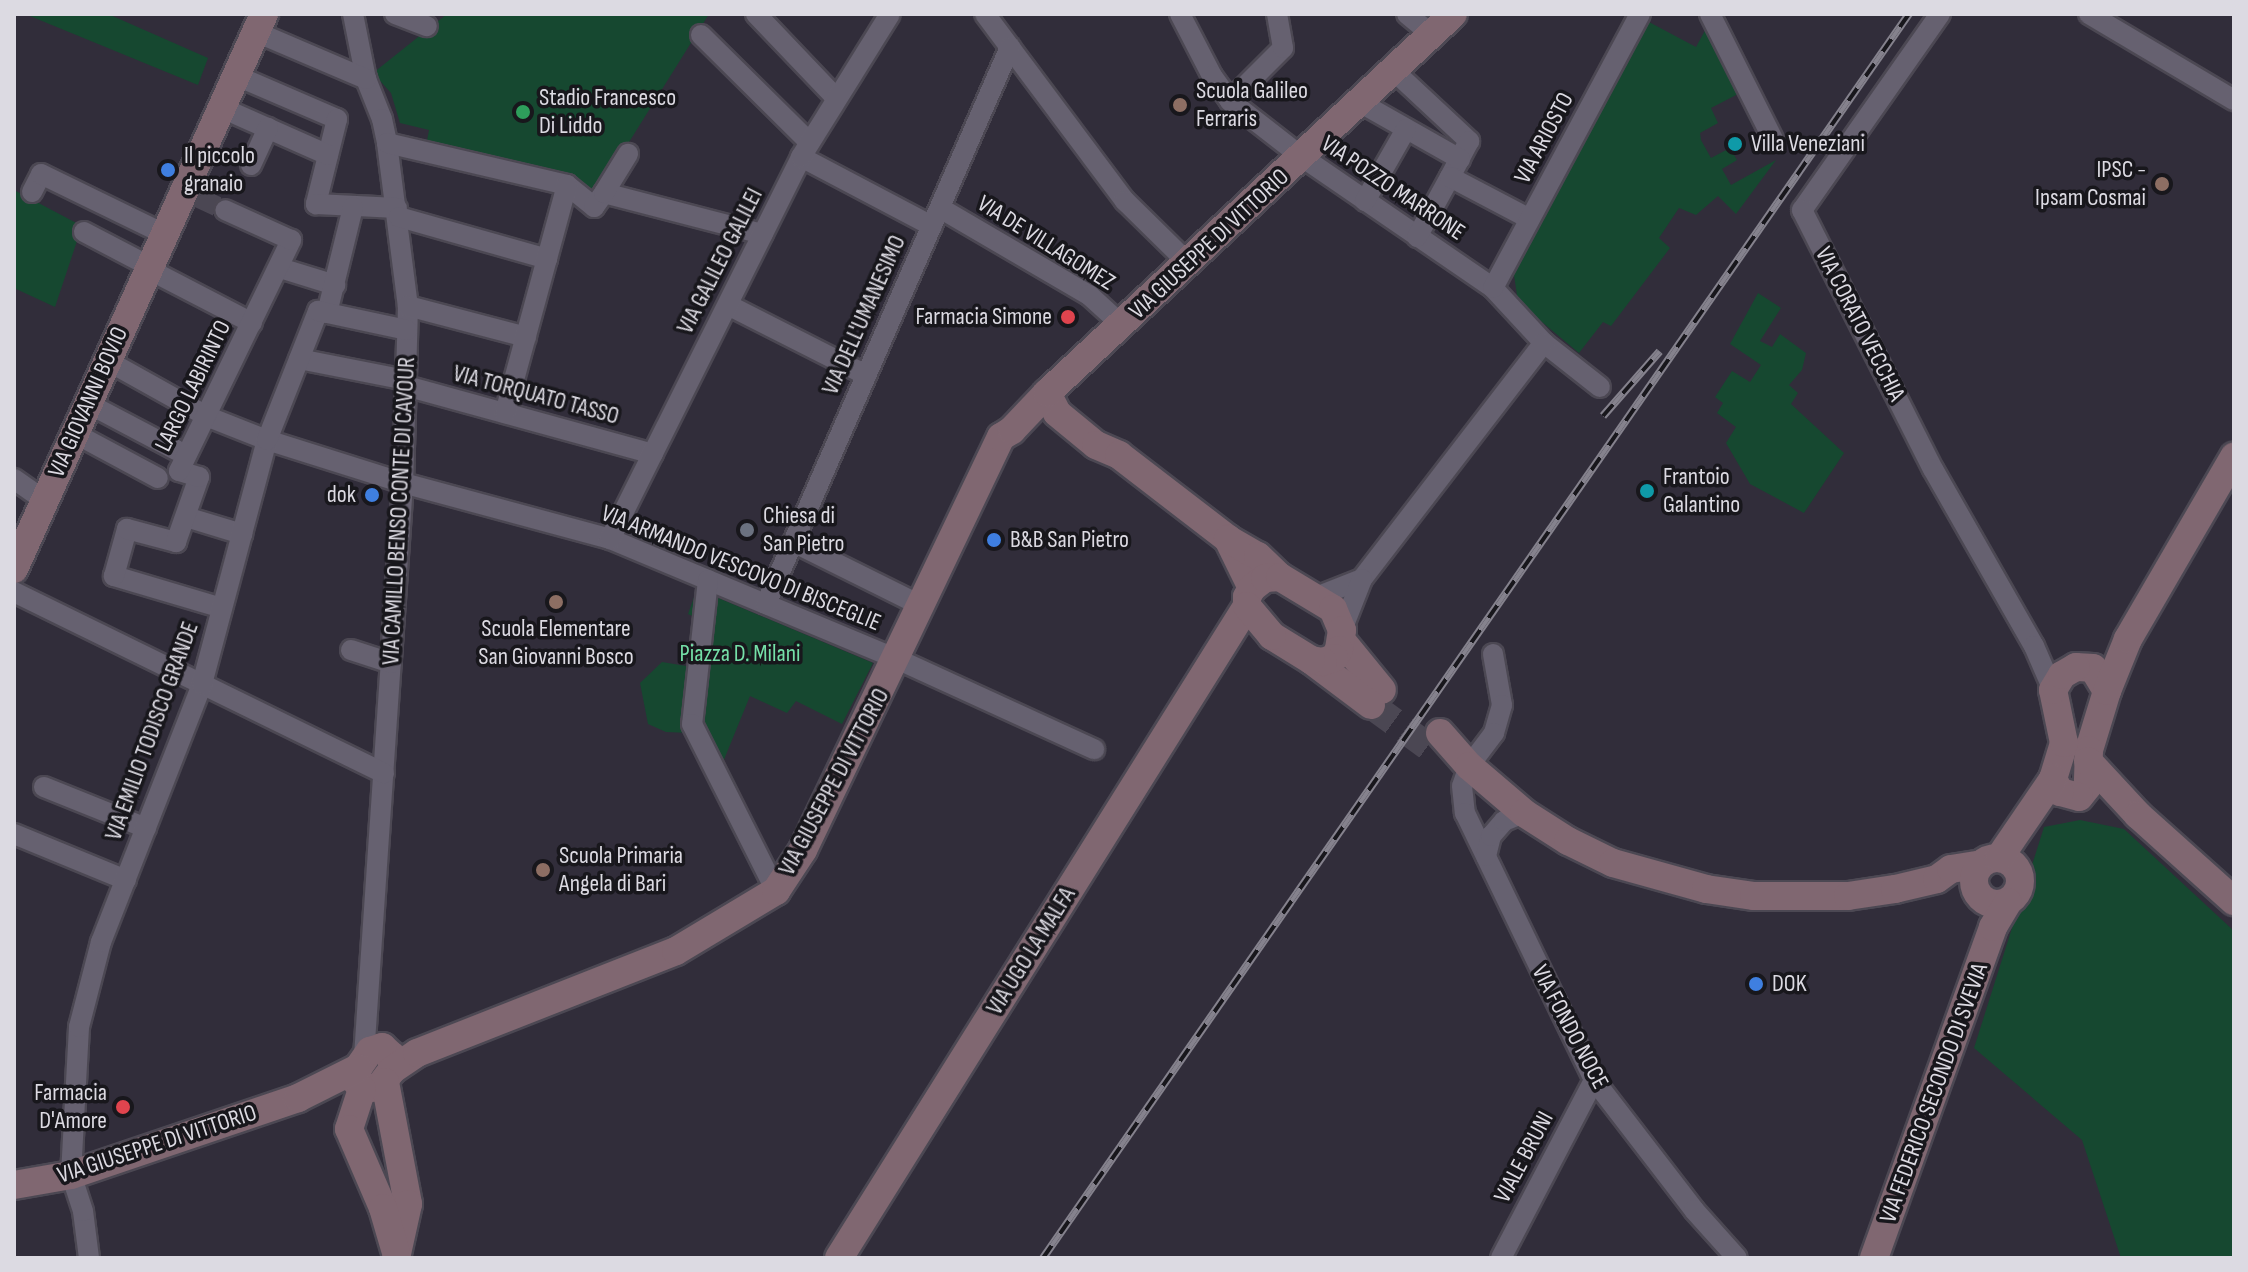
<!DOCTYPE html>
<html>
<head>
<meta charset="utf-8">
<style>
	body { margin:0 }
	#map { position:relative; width:2248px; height:1272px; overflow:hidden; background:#312d3a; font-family:"Sofia Sans Condensed",sans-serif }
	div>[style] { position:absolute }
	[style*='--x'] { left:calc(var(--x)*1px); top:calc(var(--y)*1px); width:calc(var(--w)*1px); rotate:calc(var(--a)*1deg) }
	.green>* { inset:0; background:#164830 }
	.street-tunnel>* { height:20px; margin-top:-10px; transform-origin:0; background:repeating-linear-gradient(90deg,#4b4753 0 20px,transparent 0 30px) }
	.secondary-tunnel>* { height:28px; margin-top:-14px; transform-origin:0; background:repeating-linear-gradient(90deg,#4b4753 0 28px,transparent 0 42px) }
	.roads { filter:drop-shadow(2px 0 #4c4853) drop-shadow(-2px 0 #4c4853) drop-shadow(0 2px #4c4853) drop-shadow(0 -2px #4c4853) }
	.street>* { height:20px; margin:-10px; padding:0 10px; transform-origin:10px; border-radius:10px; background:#666170 }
	.secondary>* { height:28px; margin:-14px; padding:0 14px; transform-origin:14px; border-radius:14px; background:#806771 }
	.secondary>.ring { margin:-14px; padding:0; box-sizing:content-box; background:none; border:28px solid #806771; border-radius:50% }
	.rail>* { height:8px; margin-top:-4px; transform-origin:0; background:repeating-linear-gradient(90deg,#18171c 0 15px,#85828d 0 30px); box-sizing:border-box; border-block:2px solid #85828d }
	.dots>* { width:22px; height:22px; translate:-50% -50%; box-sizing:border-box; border:4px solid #18171c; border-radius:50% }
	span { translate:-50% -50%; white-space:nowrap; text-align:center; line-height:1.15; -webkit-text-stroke:7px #18171c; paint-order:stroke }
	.poi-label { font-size:24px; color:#dcdae2 }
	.left { translate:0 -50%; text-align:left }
	.right { translate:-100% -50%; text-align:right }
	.street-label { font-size:24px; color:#dcdae2 }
	.park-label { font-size:24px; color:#75e0a8 }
	.frame { position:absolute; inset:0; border:16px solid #dcdae2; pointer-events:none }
</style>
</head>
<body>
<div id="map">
	<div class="green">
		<div style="clip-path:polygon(25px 14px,108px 14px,208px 58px,198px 85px)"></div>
		<div style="clip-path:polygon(447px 14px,709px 14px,596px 195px,426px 146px,429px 130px,400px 123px,391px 93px,373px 73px)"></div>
		<div style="clip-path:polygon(1649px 22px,1696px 47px,1708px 25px,1740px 93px,1711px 108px,1718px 123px,1700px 133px,1701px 140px,1711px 158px,1730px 148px,1737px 160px,1722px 169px,1731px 185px,1776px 160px,1736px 214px,1718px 196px,1696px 215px,1679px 208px,1659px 238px,1670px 248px,1611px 326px,1603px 322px,1579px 353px,1518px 302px,1514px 275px)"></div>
		<div style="clip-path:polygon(14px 190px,82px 226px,55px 307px,14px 288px)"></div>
		<div style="clip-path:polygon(1758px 293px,1781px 308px,1760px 341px,1772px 347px,1780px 334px,1806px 353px,1802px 370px,1789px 385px,1798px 393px,1791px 404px,1844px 453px,1804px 513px,1750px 484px,1726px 443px,1736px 427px,1717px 413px,1723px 403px,1715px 397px,1732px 371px,1750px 382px,1761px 365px,1730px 344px)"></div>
		<div style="clip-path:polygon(697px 589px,873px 663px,842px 724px,796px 701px,787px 713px,750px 696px,721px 767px,690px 733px,666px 732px,648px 724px,640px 683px,662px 662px,692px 667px,699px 619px,688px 614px)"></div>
		<div style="clip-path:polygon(2080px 820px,2124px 829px,2234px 931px,2234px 1258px,2121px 1258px,2082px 1140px,1974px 1048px,2044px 827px)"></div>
	</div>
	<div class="street-tunnel">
		<div style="--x:199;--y:198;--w:29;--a:25"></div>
	</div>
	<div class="secondary-tunnel">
		<div style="--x:1371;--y:705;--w:73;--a:36.1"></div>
	</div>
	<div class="roads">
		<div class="street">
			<div style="--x:353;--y:14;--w:66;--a:78.7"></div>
			<div style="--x:366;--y:79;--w:43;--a:68.2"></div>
			<div style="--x:382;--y:119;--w:25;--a:78"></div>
			<div style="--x:387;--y:143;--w:164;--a:82.7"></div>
			<div style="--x:408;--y:306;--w:177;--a:91.6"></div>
			<div style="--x:403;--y:483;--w:574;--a:93.89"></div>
			<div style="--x:395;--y:14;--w:34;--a:21"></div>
			<div style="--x:756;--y:14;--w:117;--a:46.4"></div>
			<div style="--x:985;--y:14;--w:234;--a:53.2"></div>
			<div style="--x:1125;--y:201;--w:88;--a:44.5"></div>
			<div style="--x:1180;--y:14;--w:70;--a:62.7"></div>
			<div style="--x:1212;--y:76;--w:31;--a:54"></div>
			<div style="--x:1230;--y:101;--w:91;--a:37.9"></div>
			<div style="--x:1302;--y:157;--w:232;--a:34.4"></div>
			<div style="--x:1493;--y:288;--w:75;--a:47.2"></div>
			<div style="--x:1544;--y:343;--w:71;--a:38.2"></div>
			<div style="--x:1407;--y:14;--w:31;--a:40"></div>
			<div style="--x:1710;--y:14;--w:140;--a:63.3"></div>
			<div style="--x:1940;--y:14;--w:240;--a:125.1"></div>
			<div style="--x:1802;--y:210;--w:290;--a:63.2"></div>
			<div style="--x:1933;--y:469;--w:204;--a:60.3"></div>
			<div style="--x:2034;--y:646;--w:48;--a:66.6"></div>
			<div style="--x:2089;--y:14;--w:169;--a:30.7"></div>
			<div style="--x:256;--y:32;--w:120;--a:23.1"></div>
			<div style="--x:701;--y:35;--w:153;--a:44.7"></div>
			<div style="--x:1394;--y:71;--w:103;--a:43"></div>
			<div style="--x:1469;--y:141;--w:41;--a:117.8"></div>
			<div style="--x:237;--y:76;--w:109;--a:23.3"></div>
			<div style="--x:337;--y:119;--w:88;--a:103.9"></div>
			<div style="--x:316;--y:204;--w:81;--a:2.8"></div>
			<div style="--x:1230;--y:101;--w:75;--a:-45"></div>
			<div style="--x:1283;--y:48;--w:35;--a:-100"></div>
			<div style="--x:1361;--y:103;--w:114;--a:29.5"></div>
			<div style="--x:222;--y:108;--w:116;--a:23.9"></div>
			<div style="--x:387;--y:143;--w:185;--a:13.1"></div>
			<div style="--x:567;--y:185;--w:35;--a:39"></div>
			<div style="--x:594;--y:207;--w:17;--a:-54"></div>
			<div style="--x:604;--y:193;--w:164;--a:14.5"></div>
			<div style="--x:801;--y:157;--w:148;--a:27.8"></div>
			<div style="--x:251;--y:165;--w:41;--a:-65.3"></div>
			<div style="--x:32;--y:192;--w:20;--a:-63"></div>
			<div style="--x:41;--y:174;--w:137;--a:26"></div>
			<div style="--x:604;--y:193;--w:46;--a:-58.4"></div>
			<div style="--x:1365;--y:201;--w:83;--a:-60.3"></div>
			<div style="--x:940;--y:208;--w:173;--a:30.3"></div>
			<div style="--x:1089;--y:295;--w:45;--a:42.3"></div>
			<div style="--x:399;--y:217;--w:154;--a:15.8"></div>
			<div style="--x:84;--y:232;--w:73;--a:27.6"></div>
			<div style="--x:1417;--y:237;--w:68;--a:-61.2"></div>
			<div style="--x:1450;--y:177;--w:90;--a:27.7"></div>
			<div style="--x:280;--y:268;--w:58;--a:17.2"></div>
			<div style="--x:148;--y:269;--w:117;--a:27.4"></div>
			<div style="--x:1493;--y:288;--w:311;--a:-61.8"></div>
			<div style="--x:728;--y:305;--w:155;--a:26.9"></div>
			<div style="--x:408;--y:306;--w:122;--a:14.7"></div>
			<div style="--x:327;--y:313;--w:109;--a:-76.2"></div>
			<div style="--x:299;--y:359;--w:109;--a:11.1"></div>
			<div style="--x:106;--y:360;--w:115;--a:29.2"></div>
			<div style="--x:206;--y:416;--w:66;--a:21.5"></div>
			<div style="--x:267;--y:440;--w:143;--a:17.5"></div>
			<div style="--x:403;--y:483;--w:214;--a:15.1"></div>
			<div style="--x:610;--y:539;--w:311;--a:22.7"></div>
			<div style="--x:897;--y:659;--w:217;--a:24.6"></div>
			<div style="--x:406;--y:386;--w:256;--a:15.4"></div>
			<div style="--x:87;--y:403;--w:101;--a:27.8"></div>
			<div style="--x:505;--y:413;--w:236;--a:-74.8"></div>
			<div style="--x:74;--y:433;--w:95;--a:28.2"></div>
			<div style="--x:14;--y:479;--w:37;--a:35"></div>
			<div style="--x:186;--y:517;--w:59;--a:16.9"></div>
			<div style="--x:610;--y:539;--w:427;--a:-63.4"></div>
			<div style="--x:801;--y:157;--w:168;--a:-58.1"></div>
			<div style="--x:793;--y:542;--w:144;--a:26.4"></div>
			<div style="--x:1362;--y:579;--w:298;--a:-52.4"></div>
			<div style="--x:708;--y:580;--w:145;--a:96.3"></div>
			<div style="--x:692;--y:724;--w:187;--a:63.3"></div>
			<div style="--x:14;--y:592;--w:412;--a:26.1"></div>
			<div style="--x:1316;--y:597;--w:49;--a:-21.4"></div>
			<div style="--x:1362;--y:579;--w:55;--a:111.4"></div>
			<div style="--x:766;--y:604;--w:608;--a:-66.34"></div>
			<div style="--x:222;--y:608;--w:113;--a:-163.5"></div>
			<div style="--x:114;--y:576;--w:49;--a:-74.5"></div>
			<div style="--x:127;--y:529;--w:51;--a:14.9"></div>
			<div style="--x:176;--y:542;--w:69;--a:-70.5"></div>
			<div style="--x:199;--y:477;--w:21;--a:-163"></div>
			<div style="--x:179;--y:471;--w:257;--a:-64.1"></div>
			<div style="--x:291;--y:240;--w:72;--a:-155.6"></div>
			<div style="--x:351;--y:650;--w:42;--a:18"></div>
			<div style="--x:1493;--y:654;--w:52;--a:80"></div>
			<div style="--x:1502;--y:705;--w:29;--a:106"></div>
			<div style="--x:1494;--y:733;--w:41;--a:127.1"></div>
			<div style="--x:1469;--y:766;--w:21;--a:109"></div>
			<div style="--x:1462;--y:786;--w:27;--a:84"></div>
			<div style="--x:1465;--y:813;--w:297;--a:64.2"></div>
			<div style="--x:1594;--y:1080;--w:164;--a:52.4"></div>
			<div style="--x:1694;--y:1210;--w:64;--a:48.1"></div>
			<div style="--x:44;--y:787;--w:110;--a:21.9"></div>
			<div style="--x:14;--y:834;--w:121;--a:22.3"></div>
			<div style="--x:1486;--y:856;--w:21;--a:-76"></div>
			<div style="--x:1491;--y:836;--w:20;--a:-49"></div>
			<div style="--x:1504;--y:821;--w:22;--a:-22"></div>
			<div style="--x:89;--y:1258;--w:47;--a:-97.3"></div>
			<div style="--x:83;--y:1211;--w:38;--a:-108"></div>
			<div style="--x:71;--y:1175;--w:148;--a:-86.9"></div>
			<div style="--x:79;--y:1027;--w:88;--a:-75.5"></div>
			<div style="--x:101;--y:942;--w:277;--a:-68.6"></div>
			<div style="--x:202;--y:684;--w:253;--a:-75.1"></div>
			<div style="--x:267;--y:440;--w:139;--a:-68.4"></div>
			<div style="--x:318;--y:311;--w:91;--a:12.1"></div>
			<div style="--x:1501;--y:1258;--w:201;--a:-62.4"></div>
		</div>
		<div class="secondary">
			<div style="--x:1047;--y:393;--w:22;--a:63"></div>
			<div style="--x:1057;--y:413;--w:50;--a:39.4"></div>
			<div style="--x:1096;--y:445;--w:25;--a:23"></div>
			<div style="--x:1119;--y:455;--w:138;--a:37.6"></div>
			<div style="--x:14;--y:569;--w:609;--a:-65.75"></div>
			<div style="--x:1252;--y:588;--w:55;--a:-116.1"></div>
			<div style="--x:1228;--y:539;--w:34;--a:30"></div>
			<div style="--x:1258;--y:556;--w:30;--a:44"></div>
			<div style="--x:1342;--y:641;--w:63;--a:50.8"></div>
			<div style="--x:1311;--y:660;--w:75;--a:36.9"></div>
			<div style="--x:2076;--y:667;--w:17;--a:3"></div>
			<div style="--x:2093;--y:668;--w:27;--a:59"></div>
			<div style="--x:2107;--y:691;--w:62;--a:107"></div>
			<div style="--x:2089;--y:750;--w:36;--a:92"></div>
			<div style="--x:2088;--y:786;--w:14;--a:129"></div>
			<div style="--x:2079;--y:797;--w:20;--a:-165"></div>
			<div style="--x:2060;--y:792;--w:15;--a:-118"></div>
			<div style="--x:2053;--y:779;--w:38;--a:-73"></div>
			<div style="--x:2064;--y:743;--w:54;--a:-101.7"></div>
			<div style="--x:2053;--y:690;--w:17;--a:-59"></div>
			<div style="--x:2062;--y:675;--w:16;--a:-30"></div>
			<div style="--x:2107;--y:691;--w:56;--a:-68"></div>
			<div style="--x:2128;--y:639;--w:211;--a:-59.8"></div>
			<div style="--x:1440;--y:733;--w:44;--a:48.7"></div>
			<div style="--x:1469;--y:766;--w:72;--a:40.5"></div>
			<div style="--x:1524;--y:813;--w:52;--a:32.5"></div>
			<div style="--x:1568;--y:841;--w:50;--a:26.1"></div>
			<div style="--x:1613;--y:863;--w:97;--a:15.6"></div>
			<div style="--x:1706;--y:889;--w:49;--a:8.3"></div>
			<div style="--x:1754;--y:896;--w:94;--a:0"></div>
			<div style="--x:1848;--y:896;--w:48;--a:-8.5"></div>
			<div style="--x:1895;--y:889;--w:43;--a:-13.4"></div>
			<div style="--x:1937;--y:879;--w:17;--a:-36"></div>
			<div style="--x:1951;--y:869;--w:30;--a:-9"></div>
			<div style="--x:2088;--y:761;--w:74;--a:47.2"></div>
			<div style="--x:2138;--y:815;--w:129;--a:41.9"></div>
			<div class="ring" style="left:1974px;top:858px;width:18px;height:18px"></div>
			<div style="--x:1999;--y:858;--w:96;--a:-55.6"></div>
			<div style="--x:382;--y:1047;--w:13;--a:42"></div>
			<div style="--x:392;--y:1056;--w:14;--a:90"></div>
			<div style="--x:392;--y:1070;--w:21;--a:127"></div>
			<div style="--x:379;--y:1087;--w:17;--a:173"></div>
			<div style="--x:362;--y:1089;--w:11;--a:-128"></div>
			<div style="--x:355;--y:1080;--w:12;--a:-76"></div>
			<div style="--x:358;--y:1068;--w:21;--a:-55"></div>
			<div style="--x:370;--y:1051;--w:13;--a:-18"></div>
			<div style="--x:392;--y:1070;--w:30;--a:-34"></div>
			<div style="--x:417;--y:1053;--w:278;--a:-21.5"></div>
			<div style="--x:676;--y:951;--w:117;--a:-31"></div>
			<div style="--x:776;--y:891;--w:49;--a:-56.6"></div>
			<div style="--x:803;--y:850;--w:458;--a:-64.4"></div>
			<div style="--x:1001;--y:437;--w:13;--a:-32"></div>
			<div style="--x:1012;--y:430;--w:51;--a:-46.6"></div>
			<div style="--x:1047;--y:393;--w:555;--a:-43.03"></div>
			<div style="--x:385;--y:1082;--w:124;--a:79.3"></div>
			<div style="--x:408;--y:1204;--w:55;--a:102.5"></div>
			<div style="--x:362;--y:1089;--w:42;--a:108"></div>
			<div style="--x:349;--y:1129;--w:86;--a:66.7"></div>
			<div style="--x:383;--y:1208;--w:43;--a:73.7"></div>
			<div style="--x:14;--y:1185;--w:58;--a:-10"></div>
			<div style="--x:71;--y:1175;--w:240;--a:-18.7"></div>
			<div style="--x:298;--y:1098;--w:67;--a:-26.6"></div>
			<div style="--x:839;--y:1258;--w:769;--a:-57.96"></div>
			<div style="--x:1247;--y:606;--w:9;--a:-90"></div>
			<div style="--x:1247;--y:597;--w:10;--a:-61"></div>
			<div style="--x:1252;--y:588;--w:16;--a:-38"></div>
			<div style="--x:1265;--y:578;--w:15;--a:-4"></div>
			<div style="--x:1280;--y:577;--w:62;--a:31.1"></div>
			<div style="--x:1333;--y:609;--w:23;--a:67"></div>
			<div style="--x:1342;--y:630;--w:20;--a:99"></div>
			<div style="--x:1339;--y:650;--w:9;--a:122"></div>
			<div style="--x:1334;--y:658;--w:12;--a:160"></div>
			<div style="--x:1323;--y:662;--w:12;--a:-171"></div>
			<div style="--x:1311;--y:660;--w:46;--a:-148.4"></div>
			<div style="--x:1272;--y:636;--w:39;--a:-130"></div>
			<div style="--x:1874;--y:1258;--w:352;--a:-70.2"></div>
			<div style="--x:1993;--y:927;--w:29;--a:-59"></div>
		</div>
	</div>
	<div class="rail">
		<div style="--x:1603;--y:416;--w:86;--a:-48.8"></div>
		<div style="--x:1043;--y:1258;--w:1516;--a:-55.16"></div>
	</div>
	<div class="dots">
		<div style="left:1180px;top:105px;background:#8d6e63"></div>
		<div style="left:523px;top:112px;background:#2e9e5b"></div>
		<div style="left:1735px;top:144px;background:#0f9aa8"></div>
		<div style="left:168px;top:170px;background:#3f7fe0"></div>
		<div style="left:2162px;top:184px;background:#8d6e63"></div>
		<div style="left:1068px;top:317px;background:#e0444e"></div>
		<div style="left:1647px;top:491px;background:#0f9aa8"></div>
		<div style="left:372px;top:495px;background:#3f7fe0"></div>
		<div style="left:747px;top:530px;background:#6b7280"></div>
		<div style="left:994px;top:540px;background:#3f7fe0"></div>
		<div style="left:556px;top:602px;background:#8d6e63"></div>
		<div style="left:543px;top:870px;background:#8d6e63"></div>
		<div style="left:1756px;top:984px;background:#3f7fe0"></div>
		<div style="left:123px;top:1107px;background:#e0444e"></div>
	</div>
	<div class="poi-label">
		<span class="left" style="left:1196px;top:105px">Scuola Galileo<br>Ferraris</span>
		<span class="left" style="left:539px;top:112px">Stadio Francesco<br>Di Liddo</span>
		<span class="left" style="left:1751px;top:144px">Villa Veneziani</span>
		<span class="left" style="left:184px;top:170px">Il piccolo<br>granaio</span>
		<span class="right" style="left:2146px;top:184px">IPSC -<br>Ipsam Cosmai</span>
		<span class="right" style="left:1052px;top:317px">Farmacia Simone</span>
		<span class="left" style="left:1663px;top:491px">Frantoio<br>Galantino</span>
		<span class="right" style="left:356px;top:495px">dok</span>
		<span class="left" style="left:763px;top:530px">Chiesa di<br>San Pietro</span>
		<span class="left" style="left:1010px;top:540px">B&amp;B San Pietro</span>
		<span style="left:556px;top:643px">Scuola Elementare<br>San Giovanni Bosco</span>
		<span class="left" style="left:559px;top:870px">Scuola Primaria<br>Angela di Bari</span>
		<span class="left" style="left:1772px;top:984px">DOK</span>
		<span class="right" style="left:107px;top:1107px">Farmacia<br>D'Amore</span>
	</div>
	<div class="street-label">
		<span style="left:1544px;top:138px;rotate:-62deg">VIA ARIOSTO</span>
		<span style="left:1393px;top:188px;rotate:34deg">VIA POZZO MARRONE</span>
		<span style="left:1046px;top:243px;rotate:32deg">VIA DE VILLAGOMEZ</span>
		<span style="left:1209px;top:244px;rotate:-43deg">VIA GIUSEPPE DI VITTORIO</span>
		<span style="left:720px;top:261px;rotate:-63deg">VIA GALILEO GALILEI</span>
		<span style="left:864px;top:315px;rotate:-66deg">VIA DELL'UMANESIMO</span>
		<span style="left:1860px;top:324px;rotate:63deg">VIA CORATO VECCHIA</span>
		<span style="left:193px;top:386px;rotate:-64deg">LARGO LABIRINTO</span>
		<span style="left:536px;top:395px;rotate:15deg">VIA TORQUATO TASSO</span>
		<span style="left:88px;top:402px;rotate:-66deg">VIA GIOVANNI BOVIO</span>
		<span style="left:399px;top:511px;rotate:-87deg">VIA CAMILLO BENSO CONTE DI CAVOUR</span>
		<span style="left:741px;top:568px;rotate:22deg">VIA ARMANDO VESCOVO DI BISCEGLIE</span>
		<span style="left:152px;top:731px;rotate:-70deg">VIA EMILIO TODISCO GRANDE</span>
		<span style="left:834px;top:782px;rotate:-62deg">VIA GIUSEPPE DI VITTORIO</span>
		<span style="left:1031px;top:951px;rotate:-58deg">VIA UGO LA MALFA</span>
		<span style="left:1570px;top:1027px;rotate:62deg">VIA FONDO NOCE</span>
		<span style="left:1934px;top:1093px;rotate:-70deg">VIA FEDERICO SECONDO DI SVEVIA</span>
		<span style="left:157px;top:1144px;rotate:-18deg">VIA GIUSEPPE DI VITTORIO</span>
		<span style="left:1524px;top:1157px;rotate:-62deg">VIALE BRUNI</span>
	</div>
	<div class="park-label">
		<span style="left:740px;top:654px">Piazza D. Milani</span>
	</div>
	<div class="frame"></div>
</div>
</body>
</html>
